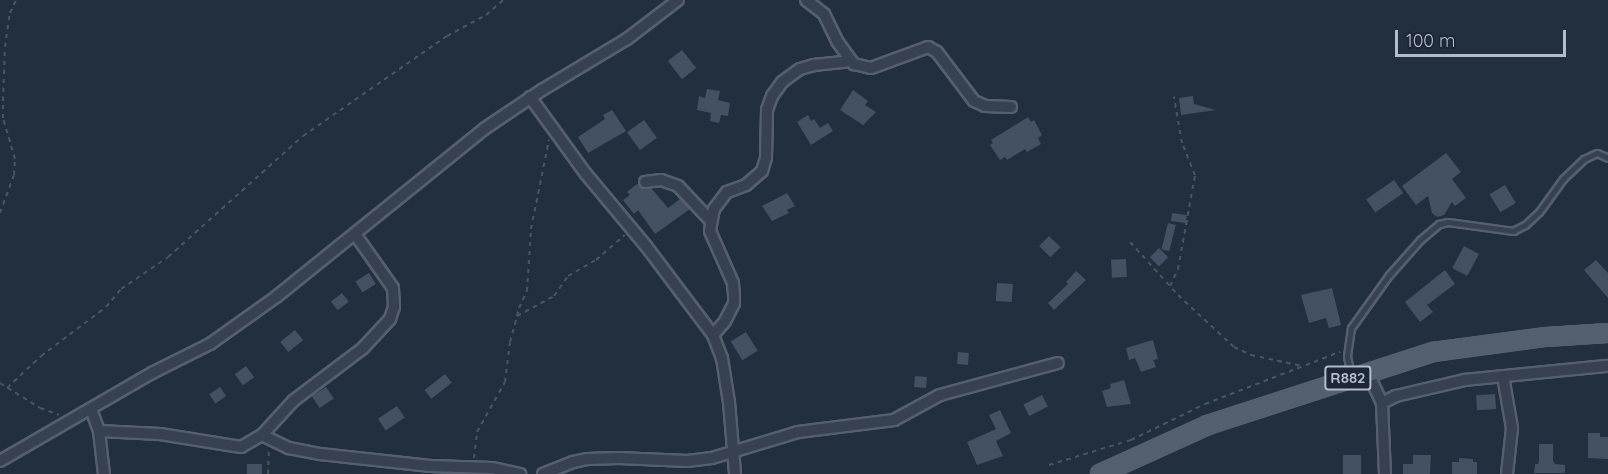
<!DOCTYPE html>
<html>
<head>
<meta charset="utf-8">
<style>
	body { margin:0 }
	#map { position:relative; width:1608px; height:474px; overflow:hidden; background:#222f3f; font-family:Quicksand,sans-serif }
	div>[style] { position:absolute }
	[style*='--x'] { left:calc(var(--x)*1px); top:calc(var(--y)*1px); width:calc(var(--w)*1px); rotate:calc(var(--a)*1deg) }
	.building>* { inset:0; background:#435163; transform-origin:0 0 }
	.path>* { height:2px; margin-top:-1px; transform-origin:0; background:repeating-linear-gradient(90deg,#425a5d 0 4.5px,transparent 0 9px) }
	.roads { filter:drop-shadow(2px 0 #555f6d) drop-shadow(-2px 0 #555f6d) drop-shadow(0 2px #555f6d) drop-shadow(0 -2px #555f6d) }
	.lane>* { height:5px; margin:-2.5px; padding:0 2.5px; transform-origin:2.5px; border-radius:2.5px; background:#37414f }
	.street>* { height:10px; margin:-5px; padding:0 5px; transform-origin:5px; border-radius:5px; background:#37414f }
	.primary>* { height:16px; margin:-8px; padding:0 8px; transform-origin:8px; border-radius:8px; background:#54606f }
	span { translate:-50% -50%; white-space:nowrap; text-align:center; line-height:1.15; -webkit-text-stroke:6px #1c2634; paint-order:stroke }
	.shield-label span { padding:2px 4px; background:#1c2634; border:2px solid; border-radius:4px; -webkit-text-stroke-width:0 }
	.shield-label { font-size:15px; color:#b3bcca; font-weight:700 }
	.scale { position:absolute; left:1395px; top:30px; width:171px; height:27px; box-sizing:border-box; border:3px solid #b3bcca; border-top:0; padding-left:8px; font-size:18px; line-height:21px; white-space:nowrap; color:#b3bcca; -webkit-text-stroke:4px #1c2634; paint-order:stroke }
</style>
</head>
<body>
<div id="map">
	<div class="building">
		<div style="left:682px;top:50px;width:23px;height:18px;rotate:52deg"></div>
		<div style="clip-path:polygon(707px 89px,720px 91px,718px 100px,730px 103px,728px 116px,721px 115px,719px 123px,710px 121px,711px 113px,697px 110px,699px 96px,705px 98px)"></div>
		<div style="clip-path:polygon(853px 90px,868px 101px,865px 105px,876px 112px,863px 125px,840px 110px)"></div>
		<div style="clip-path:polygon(1193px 96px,1194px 104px,1216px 110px,1181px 115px,1179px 98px)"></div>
		<div style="clip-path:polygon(612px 110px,626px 131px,588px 153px,578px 137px,605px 119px,603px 115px)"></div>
		<div style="clip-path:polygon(808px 115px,811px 121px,814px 119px,820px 128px,828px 123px,833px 131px,811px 145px,797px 122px)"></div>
		<div style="clip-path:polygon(1028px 117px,1031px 122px,1034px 120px,1042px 135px,1038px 138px,1041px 144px,1027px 152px,1025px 149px,1007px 160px,1005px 157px,1000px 160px,990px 145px,993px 143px,991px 140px)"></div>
		<div style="left:644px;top:120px;width:22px;height:21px;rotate:54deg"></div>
		<div style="clip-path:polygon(1446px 153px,1461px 172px,1452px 179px,1466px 198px,1455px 206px,1452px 202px,1444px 215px,1437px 217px,1432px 213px,1428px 196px,1416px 205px,1402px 186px)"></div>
		<div style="left:1394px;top:180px;width:16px;height:34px;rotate:55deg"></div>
		<div style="clip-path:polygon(637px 184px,643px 189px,652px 189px,668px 208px,680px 199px,690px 209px,655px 234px,638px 210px,634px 214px,623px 200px,630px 195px,627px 192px)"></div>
		<div style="left:1505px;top:185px;width:21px;height:18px;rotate:59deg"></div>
		<div style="clip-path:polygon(787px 193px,795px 206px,787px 210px,789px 213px,772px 221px,762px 206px)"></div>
		<div style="left:1172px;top:213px;width:15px;height:8px;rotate:8deg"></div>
		<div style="left:1168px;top:223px;width:8px;height:27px;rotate:14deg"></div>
		<div style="left:1049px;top:236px;width:16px;height:14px;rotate:45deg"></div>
		<div style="left:1464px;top:246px;width:17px;height:25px;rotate:28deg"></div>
		<div style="left:1159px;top:248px;width:13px;height:13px;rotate:45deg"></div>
		<div style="left:1126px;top:259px;width:18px;height:15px;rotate:87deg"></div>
		<div style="clip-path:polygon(1596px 260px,1608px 273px,1608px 298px,1584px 270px)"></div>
		<div style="clip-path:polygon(1445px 270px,1455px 284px,1427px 305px,1433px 312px,1420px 322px,1405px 302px)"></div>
		<div style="clip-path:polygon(1076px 271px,1086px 280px,1054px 310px,1048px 303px,1068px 284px,1066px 282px)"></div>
		<div style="left:369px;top:273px;width:13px;height:16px;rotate:58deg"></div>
		<div style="left:997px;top:283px;width:16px;height:18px;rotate:4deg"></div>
		<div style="clip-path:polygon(1332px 288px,1341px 325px,1329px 328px,1326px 318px,1309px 323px,1301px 295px)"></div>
		<div style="left:342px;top:293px;width:11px;height:14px;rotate:52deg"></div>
		<div style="left:295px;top:330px;width:13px;height:19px;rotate:51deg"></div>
		<div style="left:746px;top:332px;width:22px;height:18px;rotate:58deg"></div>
		<div style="clip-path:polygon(1153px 340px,1158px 359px,1153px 360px,1156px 367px,1141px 372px,1135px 358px,1129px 360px,1126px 348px)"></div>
		<div style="left:958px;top:352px;width:11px;height:12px;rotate:5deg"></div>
		<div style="left:246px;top:366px;width:14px;height:14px;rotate:54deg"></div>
		<div style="left:445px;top:374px;width:11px;height:26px;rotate:52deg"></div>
		<div style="left:915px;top:376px;width:12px;height:11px;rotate:5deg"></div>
		<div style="clip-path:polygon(1124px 380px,1131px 404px,1107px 407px,1102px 391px,1111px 388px,1110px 384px)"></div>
		<div style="left:220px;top:387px;width:11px;height:13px;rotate:56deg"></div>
		<div style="left:326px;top:387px;width:14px;height:17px;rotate:56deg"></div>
		<div style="left:1495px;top:394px;width:15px;height:19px;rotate:86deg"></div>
		<div style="left:1042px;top:395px;width:13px;height:21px;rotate:63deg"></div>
		<div style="left:397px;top:406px;width:14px;height:23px;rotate:56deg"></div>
		<div style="clip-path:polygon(1000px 410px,1011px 433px,996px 441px,1003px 456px,977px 465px,967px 442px,996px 429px,989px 415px)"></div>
		<div style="clip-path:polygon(1588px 433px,1600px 433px,1600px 437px,1608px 437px,1608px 459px,1588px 458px)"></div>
		<div style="clip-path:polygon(1539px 444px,1553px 444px,1553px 461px,1555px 464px,1565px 465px,1565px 473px,1534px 473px,1535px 464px,1538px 464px,1539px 461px)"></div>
		<div style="left:1343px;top:455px;width:18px;height:19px"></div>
		<div style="clip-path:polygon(1413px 455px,1431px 455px,1430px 474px,1403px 474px,1403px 464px,1413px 464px)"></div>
		<div style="clip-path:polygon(1459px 458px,1473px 459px,1473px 462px,1477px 462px,1477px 474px,1452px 474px,1452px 462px,1459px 462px)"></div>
		<div style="left:247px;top:464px;width:15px;height:10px"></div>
	</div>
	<div class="path">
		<div style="--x:0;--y:213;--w:40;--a:-69.8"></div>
		<div style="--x:14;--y:175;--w:16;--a:-86"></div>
		<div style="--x:15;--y:159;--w:43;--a:-106.3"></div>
		<div style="--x:3;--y:118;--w:17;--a:-90"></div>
		<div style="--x:3;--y:101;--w:54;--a:-87.9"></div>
		<div style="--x:5;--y:47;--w:34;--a:-82"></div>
		<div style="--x:10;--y:13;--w:14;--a:-65"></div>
		<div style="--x:1130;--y:242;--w:72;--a:47.8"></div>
		<div style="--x:1178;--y:295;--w:76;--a:42.9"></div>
		<div style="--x:1234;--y:347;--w:19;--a:25"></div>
		<div style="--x:1251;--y:355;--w:52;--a:12.2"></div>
		<div style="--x:1170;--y:286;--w:19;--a:-65"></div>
		<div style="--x:1178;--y:269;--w:96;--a:-79.7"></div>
		<div style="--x:1195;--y:175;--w:35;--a:-112"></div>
		<div style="--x:1182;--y:143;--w:47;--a:-99.9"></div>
		<div style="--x:517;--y:316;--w:42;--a:-28.4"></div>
		<div style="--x:554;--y:296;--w:24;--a:-55"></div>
		<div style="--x:568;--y:276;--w:32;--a:-30"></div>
		<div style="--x:596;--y:260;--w:38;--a:-41"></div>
		<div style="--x:0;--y:383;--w:47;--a:32"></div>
		<div style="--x:40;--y:408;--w:20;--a:20"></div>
		<div style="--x:7;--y:388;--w:47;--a:-43.3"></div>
		<div style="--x:41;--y:356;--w:81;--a:-37"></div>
		<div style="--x:106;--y:307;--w:23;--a:-50"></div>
		<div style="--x:121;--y:289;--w:57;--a:-34.2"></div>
		<div style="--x:168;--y:257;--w:181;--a:-41.9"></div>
		<div style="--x:303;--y:136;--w:175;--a:-34.8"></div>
		<div style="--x:447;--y:36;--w:44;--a:-28.3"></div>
		<div style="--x:486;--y:15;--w:23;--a:-41"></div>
		<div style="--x:474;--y:458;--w:26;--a:-83"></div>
		<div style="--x:477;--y:432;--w:57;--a:-60.8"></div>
		<div style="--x:505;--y:382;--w:40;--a:-82.9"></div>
		<div style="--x:510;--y:342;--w:35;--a:-75"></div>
		<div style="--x:519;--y:308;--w:19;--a:-65"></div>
		<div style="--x:527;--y:291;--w:62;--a:-86.3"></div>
		<div style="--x:531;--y:229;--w:91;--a:-78.6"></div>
		<div style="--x:1049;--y:465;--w:86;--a:-17"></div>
		<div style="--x:1131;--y:440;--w:82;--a:-25.9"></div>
		<div style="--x:1205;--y:404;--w:145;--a:-21.1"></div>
		<div style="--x:268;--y:474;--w:25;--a:-88"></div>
	</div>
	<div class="roads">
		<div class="lane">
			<div style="--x:1351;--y:375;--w:19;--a:-102"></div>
			<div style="--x:1347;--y:356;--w:28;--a:-82"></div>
			<div style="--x:1351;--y:328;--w:65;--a:-54.4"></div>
			<div style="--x:1389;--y:275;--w:47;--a:-48.5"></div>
			<div style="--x:1420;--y:240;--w:25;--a:-40"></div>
			<div style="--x:1439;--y:224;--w:9;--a:-13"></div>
			<div style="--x:1448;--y:222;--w:66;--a:7.9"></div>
			<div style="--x:1513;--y:231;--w:13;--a:-27"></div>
			<div style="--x:1525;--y:225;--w:19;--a:-43"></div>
			<div style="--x:1539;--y:212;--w:41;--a:-54"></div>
			<div style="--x:1563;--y:179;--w:29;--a:-44"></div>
			<div style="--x:1584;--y:159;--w:14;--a:-25"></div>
			<div style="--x:1597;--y:153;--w:12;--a:24"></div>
		</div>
		<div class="street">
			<div style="--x:806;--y:0;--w:23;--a:38"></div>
			<div style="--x:824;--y:14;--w:30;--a:64"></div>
			<div style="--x:837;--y:41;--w:29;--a:54"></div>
			<div style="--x:854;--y:64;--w:17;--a:13"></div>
			<div style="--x:871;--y:68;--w:61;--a:-20.2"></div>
			<div style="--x:928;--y:47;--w:10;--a:29"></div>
			<div style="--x:937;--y:52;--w:61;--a:52.9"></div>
			<div style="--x:974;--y:101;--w:12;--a:24"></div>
			<div style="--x:985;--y:106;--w:26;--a:2"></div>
			<div style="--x:530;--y:97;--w:95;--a:54"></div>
			<div style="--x:586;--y:174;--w:94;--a:50.2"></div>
			<div style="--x:646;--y:246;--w:111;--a:53"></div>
			<div style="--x:713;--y:335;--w:25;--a:69"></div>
			<div style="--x:722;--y:358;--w:45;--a:81"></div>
			<div style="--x:729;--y:402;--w:72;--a:85.2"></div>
			<div style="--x:645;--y:182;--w:16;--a:-7"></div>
			<div style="--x:661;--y:180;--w:18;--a:19"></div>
			<div style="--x:678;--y:186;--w:47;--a:46.7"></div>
			<div style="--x:713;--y:335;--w:18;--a:-49"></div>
			<div style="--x:725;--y:321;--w:20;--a:-63"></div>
			<div style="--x:734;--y:303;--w:8;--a:-90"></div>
			<div style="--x:734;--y:295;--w:12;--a:-95"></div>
			<div style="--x:733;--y:283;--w:57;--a:-113.9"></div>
			<div style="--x:710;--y:231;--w:22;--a:-80"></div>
			<div style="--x:714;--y:209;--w:21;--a:-53"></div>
			<div style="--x:727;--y:192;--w:20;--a:-20"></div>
			<div style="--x:746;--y:185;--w:21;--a:-41"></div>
			<div style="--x:762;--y:171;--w:14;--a:-73"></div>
			<div style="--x:766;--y:158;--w:48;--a:-88.8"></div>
			<div style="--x:767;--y:110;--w:15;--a:-70"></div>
			<div style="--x:772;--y:96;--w:17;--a:-54"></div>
			<div style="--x:782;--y:82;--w:22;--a:-36"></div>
			<div style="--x:800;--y:69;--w:15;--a:-16"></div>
			<div style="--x:814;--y:65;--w:36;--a:-6"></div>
			<div style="--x:1367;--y:371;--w:35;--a:65"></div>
			<div style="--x:1382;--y:403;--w:71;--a:87.6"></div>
			<div style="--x:1503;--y:376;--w:53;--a:80.2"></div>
			<div style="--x:1512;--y:428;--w:46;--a:96.2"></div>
			<div style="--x:1382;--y:403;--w:16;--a:-27"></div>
			<div style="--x:1396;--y:396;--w:70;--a:-13.2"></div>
			<div style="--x:1464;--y:380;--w:145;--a:-5.6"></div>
			<div style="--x:91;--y:409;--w:23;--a:70"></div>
			<div style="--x:99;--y:431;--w:43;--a:83.4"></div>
			<div style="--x:99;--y:431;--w:61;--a:2.8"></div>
			<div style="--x:160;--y:434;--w:82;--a:9.1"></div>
			<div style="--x:241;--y:447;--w:24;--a:-30"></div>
			<div style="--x:262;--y:435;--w:46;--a:-47.6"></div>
			<div style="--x:293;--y:401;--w:88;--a:-37.1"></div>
			<div style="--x:363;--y:348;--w:40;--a:-47"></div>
			<div style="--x:390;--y:319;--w:13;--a:-72"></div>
			<div style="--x:394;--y:307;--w:19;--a:-93"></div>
			<div style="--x:393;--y:288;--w:66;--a:-125.1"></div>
			<div style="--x:262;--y:435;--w:30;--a:26"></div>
			<div style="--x:289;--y:448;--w:32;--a:11"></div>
			<div style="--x:320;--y:454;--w:111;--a:6.2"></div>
			<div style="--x:430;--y:466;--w:62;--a:1.8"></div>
			<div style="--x:492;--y:468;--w:29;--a:12"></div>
			<div style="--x:0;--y:461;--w:176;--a:-30.1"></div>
			<div style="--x:152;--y:373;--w:65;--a:-26.6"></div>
			<div style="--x:210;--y:344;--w:81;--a:-35.5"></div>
			<div style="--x:276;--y:297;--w:267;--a:-38.9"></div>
			<div style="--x:484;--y:129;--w:70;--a:-33.9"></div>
			<div style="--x:542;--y:90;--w:99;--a:-31"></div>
			<div style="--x:627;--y:39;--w:64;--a:-37.4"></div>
			<div style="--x:543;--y:474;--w:32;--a:-22"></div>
			<div style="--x:573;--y:462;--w:14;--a:-12"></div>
			<div style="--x:587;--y:459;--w:32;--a:-2"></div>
			<div style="--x:619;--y:458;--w:68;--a:2.5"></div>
			<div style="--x:687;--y:461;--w:25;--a:-7"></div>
			<div style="--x:712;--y:458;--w:90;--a:-16.8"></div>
			<div style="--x:798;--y:432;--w:97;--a:-7.1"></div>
			<div style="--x:894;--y:420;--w:52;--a:-28.5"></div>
			<div style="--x:940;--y:395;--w:122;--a:-15.2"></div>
		</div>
		<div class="primary">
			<div style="--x:1100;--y:474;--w:119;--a:-24.4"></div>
			<div style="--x:1208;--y:425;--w:237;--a:-18"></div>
			<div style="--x:1433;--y:352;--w:114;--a:-7.6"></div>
			<div style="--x:1546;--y:337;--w:62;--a:-3.7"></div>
		</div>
	</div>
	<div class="shield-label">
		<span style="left:1348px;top:378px">R882</span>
	</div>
	<div class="scale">100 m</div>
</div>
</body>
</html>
